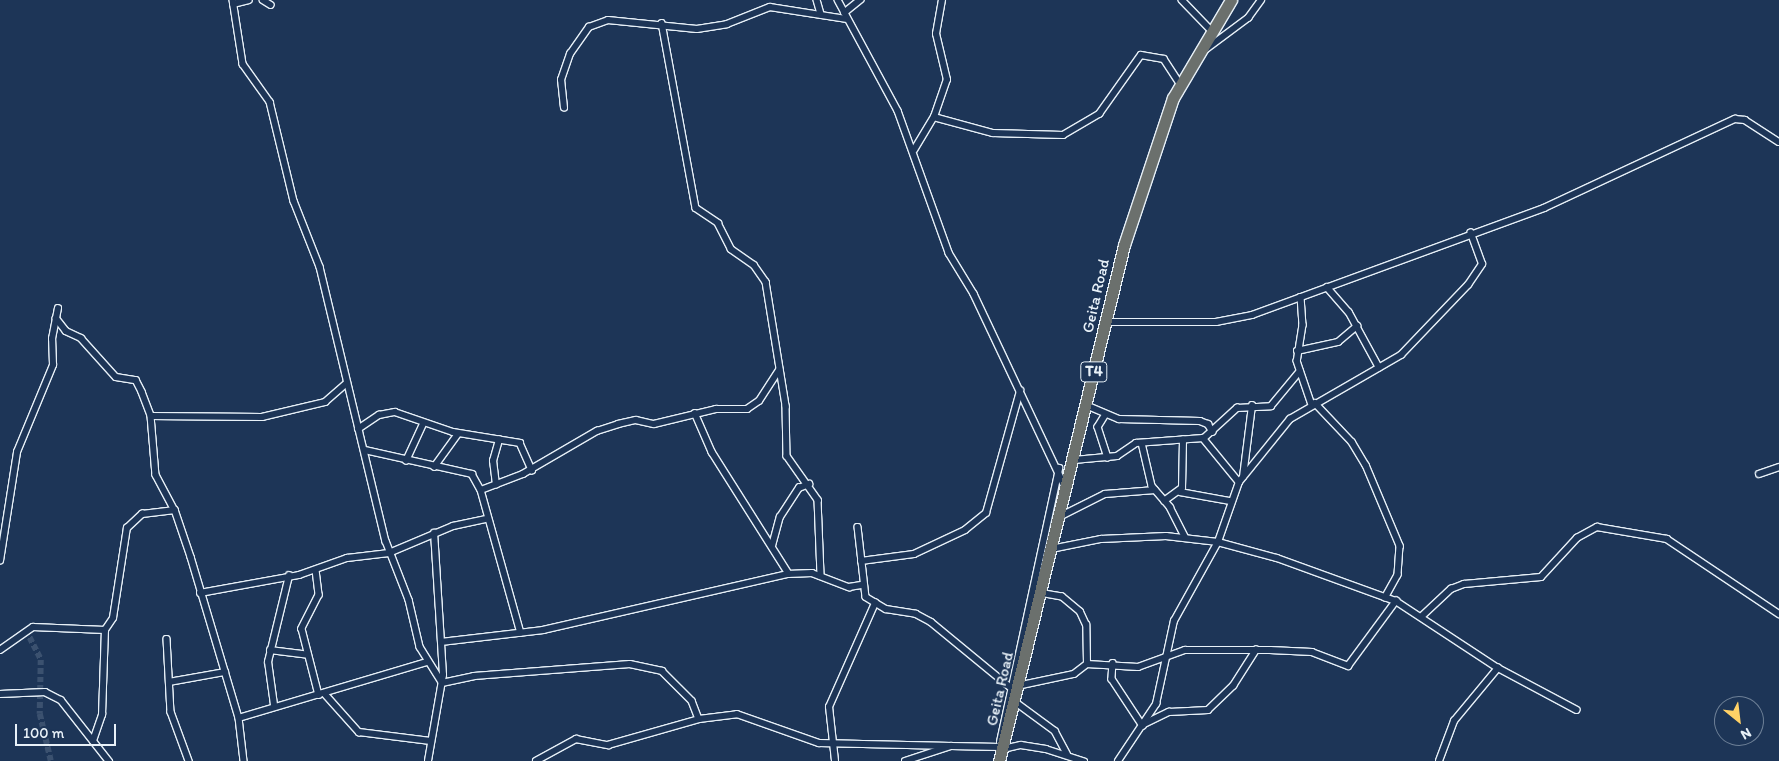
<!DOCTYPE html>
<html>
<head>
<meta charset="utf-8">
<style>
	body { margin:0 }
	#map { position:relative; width:1779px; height:761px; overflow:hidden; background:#1d3557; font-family:Itim,sans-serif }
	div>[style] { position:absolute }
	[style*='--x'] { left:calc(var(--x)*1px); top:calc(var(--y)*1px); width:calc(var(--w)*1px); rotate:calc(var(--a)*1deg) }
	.street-tunnel>* { height:5.5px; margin-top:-2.75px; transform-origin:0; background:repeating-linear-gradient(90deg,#3b516f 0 5.5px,transparent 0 8.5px) }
	.roads { filter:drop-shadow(1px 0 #e8f1f8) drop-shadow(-1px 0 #e8f1f8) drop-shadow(0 1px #e8f1f8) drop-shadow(0 -1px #e8f1f8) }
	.street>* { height:5.5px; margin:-2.75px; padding:0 2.75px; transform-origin:2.75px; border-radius:2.75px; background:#1d3557 }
	.highway>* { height:11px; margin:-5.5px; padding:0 5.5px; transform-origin:5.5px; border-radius:5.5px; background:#6b706d }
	span { translate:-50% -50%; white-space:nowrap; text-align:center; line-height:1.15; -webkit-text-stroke:4px #1d3557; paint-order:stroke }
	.shield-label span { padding:1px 4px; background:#1d3557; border:1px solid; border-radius:4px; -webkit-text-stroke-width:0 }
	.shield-label { font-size:15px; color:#e8f1f8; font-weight:700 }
	.street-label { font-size:16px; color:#e8f1f8 }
	.north { position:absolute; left:1714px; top:696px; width:50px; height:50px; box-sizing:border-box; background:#1d3557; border:1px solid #6e8097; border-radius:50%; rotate:151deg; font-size:14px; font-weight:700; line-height:20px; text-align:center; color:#e8f1f8 }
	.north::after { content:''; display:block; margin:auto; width:18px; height:22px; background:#ffd166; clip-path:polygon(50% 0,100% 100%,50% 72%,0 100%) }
	.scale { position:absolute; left:15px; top:724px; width:101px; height:22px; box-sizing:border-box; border:2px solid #e8f1f8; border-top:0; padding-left:6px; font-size:15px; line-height:18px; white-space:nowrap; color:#e8f1f8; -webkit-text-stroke:4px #1d3557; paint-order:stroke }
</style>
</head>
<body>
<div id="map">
	<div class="street-tunnel">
		<div style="--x:26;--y:630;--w:34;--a:63"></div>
		<div style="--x:41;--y:660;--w:54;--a:91.1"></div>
		<div style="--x:40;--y:714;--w:48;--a:76.8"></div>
	</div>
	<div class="roads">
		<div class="street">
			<div style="--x:233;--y:0;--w:65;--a:81.1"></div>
			<div style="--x:243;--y:64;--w:47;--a:54.6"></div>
			<div style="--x:270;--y:102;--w:102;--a:76.4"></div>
			<div style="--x:294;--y:201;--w:71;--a:68.5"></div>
			<div style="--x:320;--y:267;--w:282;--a:76.5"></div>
			<div style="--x:386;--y:541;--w:63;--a:68.7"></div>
			<div style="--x:409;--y:600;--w:48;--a:76.8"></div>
			<div style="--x:420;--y:647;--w:40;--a:58"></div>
			<div style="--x:263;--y:0;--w:9;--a:32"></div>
			<div style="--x:817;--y:0;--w:15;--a:74"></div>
			<div style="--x:838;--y:0;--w:126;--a:61.6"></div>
			<div style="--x:898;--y:111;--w:151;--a:70.2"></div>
			<div style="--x:949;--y:253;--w:48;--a:58.6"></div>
			<div style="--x:974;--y:294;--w:210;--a:64.7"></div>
			<div style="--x:1182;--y:0;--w:42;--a:46"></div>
			<div style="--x:233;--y:4;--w:16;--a:-14"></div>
			<div style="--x:844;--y:13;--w:21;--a:-39"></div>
			<div style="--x:662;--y:23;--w:188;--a:79.6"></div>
			<div style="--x:696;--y:208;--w:27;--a:34"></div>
			<div style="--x:718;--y:223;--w:29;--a:63"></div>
			<div style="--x:731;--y:249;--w:28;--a:35"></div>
			<div style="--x:754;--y:265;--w:21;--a:55"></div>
			<div style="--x:766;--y:282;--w:126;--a:80.8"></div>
			<div style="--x:786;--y:406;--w:50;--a:88.9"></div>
			<div style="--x:787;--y:456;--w:54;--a:54.8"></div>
			<div style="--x:818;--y:500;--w:76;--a:87.7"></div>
			<div style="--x:1205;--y:50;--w:54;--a:-36.7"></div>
			<div style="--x:1248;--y:18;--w:22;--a:-54"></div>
			<div style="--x:564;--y:108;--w:28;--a:-96"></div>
			<div style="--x:561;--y:80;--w:28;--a:-71"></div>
			<div style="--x:570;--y:54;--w:33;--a:-55"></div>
			<div style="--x:589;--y:27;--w:20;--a:-20"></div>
			<div style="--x:608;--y:20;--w:89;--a:5.8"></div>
			<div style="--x:697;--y:29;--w:30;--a:-9"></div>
			<div style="--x:727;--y:24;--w:46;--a:-21.6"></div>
			<div style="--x:770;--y:7;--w:78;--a:8.9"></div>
			<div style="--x:934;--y:117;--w:61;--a:15.2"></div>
			<div style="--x:993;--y:133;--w:70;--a:1.6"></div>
			<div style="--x:1063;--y:135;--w:42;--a:-30.3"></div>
			<div style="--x:1099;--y:114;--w:72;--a:-54.6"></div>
			<div style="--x:1141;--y:55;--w:23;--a:10"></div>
			<div style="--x:1164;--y:59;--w:30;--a:57"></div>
			<div style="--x:914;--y:150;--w:39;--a:-59"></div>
			<div style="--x:934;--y:117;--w:39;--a:-71"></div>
			<div style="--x:947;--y:80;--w:47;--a:-103.4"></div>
			<div style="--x:936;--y:34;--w:35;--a:-80"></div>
			<div style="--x:1327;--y:287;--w:33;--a:49"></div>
			<div style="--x:1349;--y:312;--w:63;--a:61.4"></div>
			<div style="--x:1301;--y:297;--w:28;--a:86"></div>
			<div style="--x:1303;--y:325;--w:36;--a:99"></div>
			<div style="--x:1297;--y:361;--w:46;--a:71.2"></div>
			<div style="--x:56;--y:318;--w:16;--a:52"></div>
			<div style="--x:66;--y:331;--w:17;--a:25"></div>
			<div style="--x:81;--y:338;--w:52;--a:48.1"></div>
			<div style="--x:116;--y:377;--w:20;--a:9"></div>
			<div style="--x:136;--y:380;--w:13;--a:63"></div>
			<div style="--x:142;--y:392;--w:26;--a:69"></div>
			<div style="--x:151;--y:416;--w:59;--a:85.2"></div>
			<div style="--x:156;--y:475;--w:40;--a:62"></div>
			<div style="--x:175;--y:510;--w:50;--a:71.2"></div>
			<div style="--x:191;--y:557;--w:168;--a:73.4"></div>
			<div style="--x:239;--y:718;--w:43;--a:83.4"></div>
			<div style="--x:1107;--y:322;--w:109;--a:0"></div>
			<div style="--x:1216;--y:322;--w:37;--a:-11"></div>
			<div style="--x:1252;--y:315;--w:311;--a:-20.1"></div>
			<div style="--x:1544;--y:208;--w:211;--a:-25"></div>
			<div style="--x:1735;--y:119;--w:10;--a:6"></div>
			<div style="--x:1745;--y:120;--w:40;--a:32.9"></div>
			<div style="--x:1297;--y:351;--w:42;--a:-12.4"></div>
			<div style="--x:1338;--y:342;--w:25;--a:-40"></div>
			<div style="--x:1315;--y:403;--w:54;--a:46.5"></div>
			<div style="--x:1352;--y:442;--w:27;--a:59"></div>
			<div style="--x:1366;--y:465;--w:88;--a:67.2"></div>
			<div style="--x:1400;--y:546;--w:29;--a:94"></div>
			<div style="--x:1398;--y:575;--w:26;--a:119"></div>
			<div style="--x:1086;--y:405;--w:36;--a:23"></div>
			<div style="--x:1119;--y:419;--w:81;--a:1.4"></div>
			<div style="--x:1200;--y:421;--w:9;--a:21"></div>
			<div style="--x:1208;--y:424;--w:9;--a:58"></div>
			<div style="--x:695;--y:413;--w:43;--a:66.4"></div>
			<div style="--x:712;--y:452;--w:144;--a:57.7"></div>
			<div style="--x:151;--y:416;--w:111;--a:0.5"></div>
			<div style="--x:262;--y:417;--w:65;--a:-13.4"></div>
			<div style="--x:325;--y:402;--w:28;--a:-41"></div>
			<div style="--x:1105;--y:416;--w:13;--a:122"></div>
			<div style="--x:1098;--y:427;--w:32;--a:72"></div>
			<div style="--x:358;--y:429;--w:25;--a:-34"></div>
			<div style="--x:379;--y:415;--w:16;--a:-11"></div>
			<div style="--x:395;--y:412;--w:61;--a:19"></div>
			<div style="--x:453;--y:432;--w:68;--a:9.3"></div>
			<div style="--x:520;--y:443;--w:30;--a:66"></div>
			<div style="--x:1204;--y:438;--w:45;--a:-42.3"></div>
			<div style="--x:1237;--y:408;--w:34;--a:-3"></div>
			<div style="--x:1271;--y:406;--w:45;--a:-50.4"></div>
			<div style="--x:1142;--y:443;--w:44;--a:76.9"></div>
			<div style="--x:1152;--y:486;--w:28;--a:49"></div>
			<div style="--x:1170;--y:507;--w:34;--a:63"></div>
			<div style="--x:365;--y:450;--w:110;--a:12.6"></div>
			<div style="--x:472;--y:474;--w:18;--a:61"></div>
			<div style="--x:481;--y:490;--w:148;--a:74.4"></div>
			<div style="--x:1074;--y:460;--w:43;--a:-5.3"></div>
			<div style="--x:1117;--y:456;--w:23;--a:-34"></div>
			<div style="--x:1136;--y:443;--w:67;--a:-4.3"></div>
			<div style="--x:1203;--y:438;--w:57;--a:50.7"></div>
			<div style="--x:406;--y:461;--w:41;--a:-65.3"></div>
			<div style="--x:434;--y:467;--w:41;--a:-54"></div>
			<div style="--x:1759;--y:474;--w:21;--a:-19"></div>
			<div style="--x:1243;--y:477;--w:72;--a:-82.8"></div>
			<div style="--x:496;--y:485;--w:24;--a:-97"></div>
			<div style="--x:493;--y:461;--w:22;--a:-74"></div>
			<div style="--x:481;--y:490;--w:45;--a:-20.9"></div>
			<div style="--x:523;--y:474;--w:86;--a:-30.2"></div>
			<div style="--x:597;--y:431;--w:22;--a:-18"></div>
			<div style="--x:618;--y:424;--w:18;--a:-13"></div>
			<div style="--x:636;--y:420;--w:18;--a:13"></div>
			<div style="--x:654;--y:424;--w:64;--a:-13.6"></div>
			<div style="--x:716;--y:409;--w:31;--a:0"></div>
			<div style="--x:747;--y:409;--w:14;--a:-34"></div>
			<div style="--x:759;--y:401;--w:37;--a:-57"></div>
			<div style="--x:1180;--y:492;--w:51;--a:10.2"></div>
			<div style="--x:1164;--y:501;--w:22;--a:-36"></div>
			<div style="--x:1182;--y:488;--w:48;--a:-88.8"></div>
			<div style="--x:1059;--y:517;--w:51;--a:-26.6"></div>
			<div style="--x:1105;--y:494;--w:50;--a:-4.6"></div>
			<div style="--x:858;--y:527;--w:70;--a:83.5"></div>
			<div style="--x:866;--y:597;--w:23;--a:31"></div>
			<div style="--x:886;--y:609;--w:30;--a:9"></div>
			<div style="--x:916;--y:614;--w:17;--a:28"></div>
			<div style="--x:931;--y:622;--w:102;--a:39.4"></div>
			<div style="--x:772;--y:546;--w:30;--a:-75"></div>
			<div style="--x:780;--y:517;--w:35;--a:-57"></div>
			<div style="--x:799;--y:488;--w:11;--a:-22"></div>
			<div style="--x:1051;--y:549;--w:51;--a:-11.3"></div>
			<div style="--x:1101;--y:539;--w:65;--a:-2.6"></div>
			<div style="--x:1166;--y:536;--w:52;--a:6.6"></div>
			<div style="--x:1218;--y:542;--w:61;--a:15.2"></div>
			<div style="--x:1277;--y:558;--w:127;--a:19.9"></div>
			<div style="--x:1396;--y:601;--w:122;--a:33.3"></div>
			<div style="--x:1498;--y:668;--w:89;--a:28"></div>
			<div style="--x:0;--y:561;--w:110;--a:-81.1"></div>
			<div style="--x:17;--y:452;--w:94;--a:-67.5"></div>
			<div style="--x:53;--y:365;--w:26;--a:-92"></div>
			<div style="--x:52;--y:339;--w:31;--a:-79"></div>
			<div style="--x:861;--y:561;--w:53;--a:-7.5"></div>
			<div style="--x:914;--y:554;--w:56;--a:-25.2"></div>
			<div style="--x:965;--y:530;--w:27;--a:-39"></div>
			<div style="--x:986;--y:513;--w:127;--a:-74.4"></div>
			<div style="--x:316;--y:570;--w:25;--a:83"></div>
			<div style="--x:319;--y:595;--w:38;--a:117"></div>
			<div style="--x:302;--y:629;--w:68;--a:75.6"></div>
			<div style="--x:200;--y:593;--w:101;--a:-10.3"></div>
			<div style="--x:299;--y:575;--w:51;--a:-19.5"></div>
			<div style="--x:347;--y:558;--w:42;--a:-6.8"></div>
			<div style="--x:389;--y:553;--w:69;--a:-22.9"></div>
			<div style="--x:453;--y:526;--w:35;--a:-12"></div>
			<div style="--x:1422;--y:616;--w:40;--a:-43"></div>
			<div style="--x:1451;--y:589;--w:14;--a:-21"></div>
			<div style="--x:1464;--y:584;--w:77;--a:-5.2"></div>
			<div style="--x:1541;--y:577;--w:53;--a:-47.3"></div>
			<div style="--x:1577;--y:538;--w:23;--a:-29"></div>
			<div style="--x:1597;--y:527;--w:71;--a:9.7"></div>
			<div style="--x:1667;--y:539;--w:135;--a:33.8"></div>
			<div style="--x:167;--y:639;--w:73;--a:86.9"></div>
			<div style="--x:171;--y:712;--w:52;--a:69.8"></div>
			<div style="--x:441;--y:642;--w:103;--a:-6.7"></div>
			<div style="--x:543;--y:630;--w:250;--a:-12.9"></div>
			<div style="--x:787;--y:574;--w:25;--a:-2"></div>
			<div style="--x:812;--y:573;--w:40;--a:21"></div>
			<div style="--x:849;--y:587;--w:12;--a:-9"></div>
			<div style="--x:0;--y:650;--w:40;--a:-34.9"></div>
			<div style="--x:33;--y:627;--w:72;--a:2.4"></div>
			<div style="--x:270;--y:650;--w:38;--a:7"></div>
			<div style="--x:1113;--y:663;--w:16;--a:94"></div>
			<div style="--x:1112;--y:679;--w:56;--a:56.6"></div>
			<div style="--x:1087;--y:664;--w:51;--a:3.4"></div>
			<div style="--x:1138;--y:667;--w:50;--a:-19.9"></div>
			<div style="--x:1185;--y:650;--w:85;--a:0"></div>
			<div style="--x:1270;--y:650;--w:42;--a:2.7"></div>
			<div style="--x:1312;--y:652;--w:39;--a:21"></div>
			<div style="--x:1348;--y:666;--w:81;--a:-53.6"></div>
			<div style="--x:169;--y:682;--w:57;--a:-10.1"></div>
			<div style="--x:442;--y:683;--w:33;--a:-12"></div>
			<div style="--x:474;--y:676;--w:156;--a:-4.4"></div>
			<div style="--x:630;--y:664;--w:33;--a:12"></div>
			<div style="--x:662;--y:671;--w:42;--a:45"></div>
			<div style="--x:692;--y:701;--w:19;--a:69"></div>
			<div style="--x:1017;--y:686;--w:58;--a:-11.9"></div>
			<div style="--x:1074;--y:674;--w:16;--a:-38"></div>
			<div style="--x:1087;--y:664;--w:39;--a:-91"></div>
			<div style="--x:1086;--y:625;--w:14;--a:-115"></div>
			<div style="--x:1080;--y:612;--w:23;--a:-140"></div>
			<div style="--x:1062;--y:597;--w:22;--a:-170"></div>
			<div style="--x:0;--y:694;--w:45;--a:-2.5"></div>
			<div style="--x:45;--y:692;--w:18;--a:27"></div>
			<div style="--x:61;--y:700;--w:78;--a:51.8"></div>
			<div style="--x:326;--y:695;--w:50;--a:48.3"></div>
			<div style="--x:359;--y:732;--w:72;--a:7.2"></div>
			<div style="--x:1014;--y:701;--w:51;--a:36.2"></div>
			<div style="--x:1055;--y:731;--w:26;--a:62"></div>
			<div style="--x:274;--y:705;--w:43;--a:-97.9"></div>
			<div style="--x:268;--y:662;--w:89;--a:-76.3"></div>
			<div style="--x:239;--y:718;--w:196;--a:-16.6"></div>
			<div style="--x:1144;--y:724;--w:28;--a:-26"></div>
			<div style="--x:1169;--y:712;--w:39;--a:-3"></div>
			<div style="--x:1208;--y:710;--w:35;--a:-44"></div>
			<div style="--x:1233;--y:686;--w:43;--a:-57.4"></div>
			<div style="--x:93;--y:741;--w:28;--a:-71"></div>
			<div style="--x:102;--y:715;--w:85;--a:-88"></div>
			<div style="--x:105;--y:630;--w:14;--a:-56"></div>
			<div style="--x:113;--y:618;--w:91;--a:-81.2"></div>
			<div style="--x:127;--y:528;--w:21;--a:-43"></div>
			<div style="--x:142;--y:514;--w:33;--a:-7"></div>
			<div style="--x:1000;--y:742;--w:280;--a:-77.8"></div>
			<div style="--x:1003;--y:749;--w:18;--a:-13"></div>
			<div style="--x:1021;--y:745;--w:25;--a:9"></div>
			<div style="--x:1046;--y:749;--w:40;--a:18"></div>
			<div style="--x:428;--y:761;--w:87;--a:-80.1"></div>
			<div style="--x:443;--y:675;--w:142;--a:-93.6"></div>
			<div style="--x:536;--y:761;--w:46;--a:-28.8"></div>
			<div style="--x:576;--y:739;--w:33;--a:11"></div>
			<div style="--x:608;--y:745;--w:95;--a:-15.9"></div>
			<div style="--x:699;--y:719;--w:38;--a:-7"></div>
			<div style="--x:737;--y:714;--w:87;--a:19.5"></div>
			<div style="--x:819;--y:743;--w:132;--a:1.3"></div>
			<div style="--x:835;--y:761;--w:54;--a:-96.3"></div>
			<div style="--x:829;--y:707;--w:114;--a:-66.1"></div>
			<div style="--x:905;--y:761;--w:48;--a:-18.1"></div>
			<div style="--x:951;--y:746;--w:49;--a:1.2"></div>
			<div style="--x:1118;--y:761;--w:69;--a:-56.3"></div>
			<div style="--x:1156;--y:704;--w:85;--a:-77.8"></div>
			<div style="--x:1174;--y:621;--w:90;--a:-60.9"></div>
			<div style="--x:1218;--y:542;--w:64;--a:-70.7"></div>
			<div style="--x:1239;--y:482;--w:81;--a:-51"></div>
			<div style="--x:1290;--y:419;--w:128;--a:-30"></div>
			<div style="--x:1401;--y:355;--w:97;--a:-46.3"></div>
			<div style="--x:1468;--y:285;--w:25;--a:-56"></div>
			<div style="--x:1482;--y:264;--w:33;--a:-110"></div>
			<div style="--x:1439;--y:761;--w:43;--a:-69.4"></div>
			<div style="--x:1454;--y:721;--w:69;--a:-50.3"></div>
		</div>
		<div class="highway">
			<div style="--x:999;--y:761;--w:531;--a:-76.38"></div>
			<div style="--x:1124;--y:245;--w:155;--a:-71.6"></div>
			<div style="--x:1173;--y:98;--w:114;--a:-59.4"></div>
		</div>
	</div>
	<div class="shield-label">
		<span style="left:1094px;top:372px">T4</span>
	</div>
	<div class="street-label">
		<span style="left:1096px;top:296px;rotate:-77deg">Geita Road</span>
		<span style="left:1000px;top:689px;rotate:-77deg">Geita Road</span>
	</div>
	<div class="north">N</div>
	<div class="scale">100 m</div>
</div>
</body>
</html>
